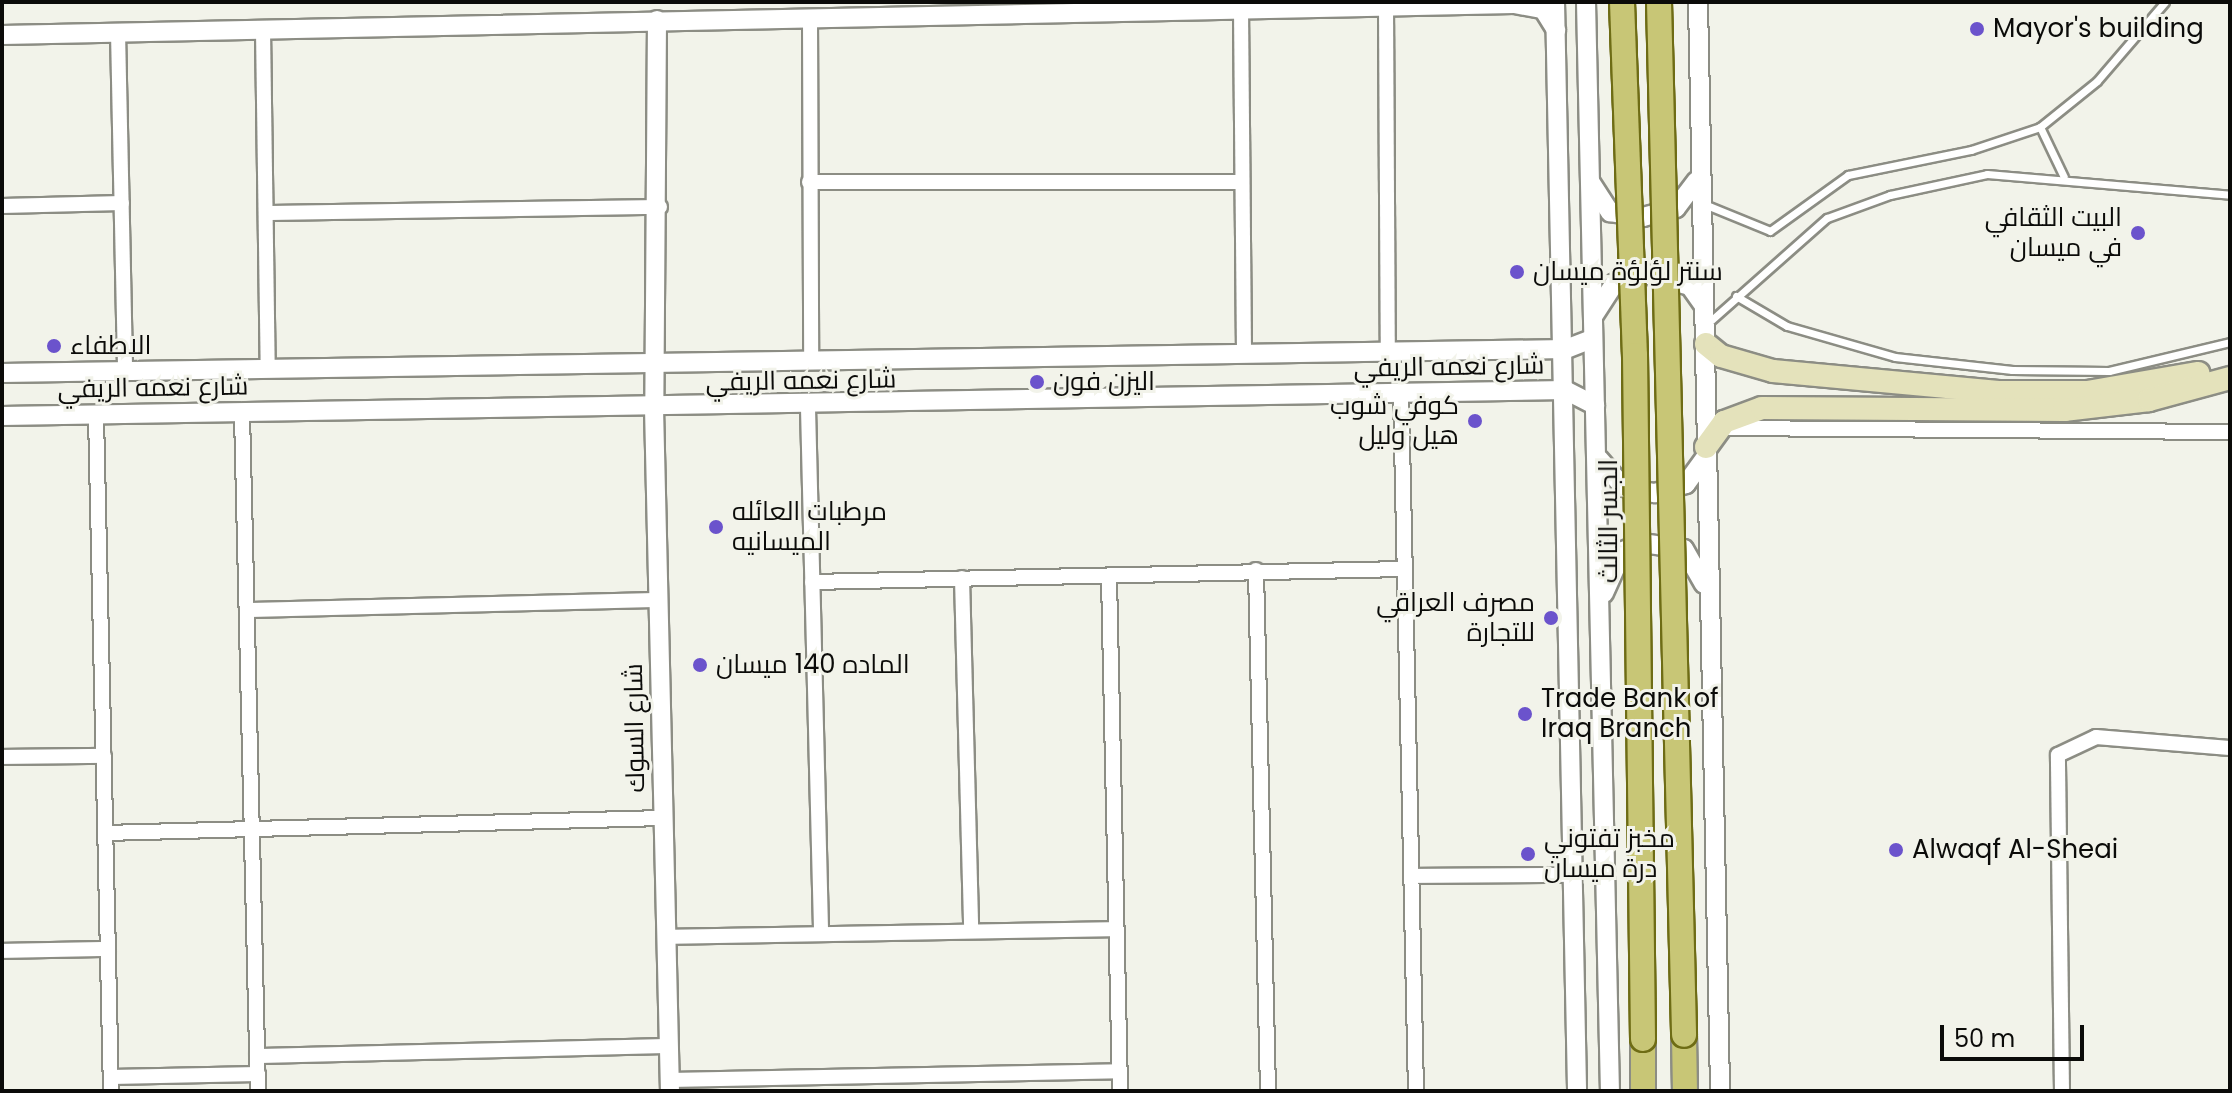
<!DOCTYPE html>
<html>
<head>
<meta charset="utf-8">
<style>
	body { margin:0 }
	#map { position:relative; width:2232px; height:1093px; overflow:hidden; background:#f2f3ea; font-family:Poppins,Cairo,sans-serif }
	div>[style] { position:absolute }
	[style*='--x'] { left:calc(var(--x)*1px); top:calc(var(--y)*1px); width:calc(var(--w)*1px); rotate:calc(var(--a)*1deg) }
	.roads { filter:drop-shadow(2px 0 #8c8d84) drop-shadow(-2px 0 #8c8d84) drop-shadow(0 2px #8c8d84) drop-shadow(0 -2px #8c8d84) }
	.service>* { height:7px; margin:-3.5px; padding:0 3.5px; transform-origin:3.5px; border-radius:3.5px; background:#fff }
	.minor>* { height:14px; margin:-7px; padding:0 7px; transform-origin:7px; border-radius:7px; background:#fff }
	.tertiary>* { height:18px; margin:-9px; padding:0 9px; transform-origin:9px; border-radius:9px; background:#fff }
	.secondary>* { height:22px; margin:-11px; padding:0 11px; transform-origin:11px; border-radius:11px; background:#e4e2bb }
	.primary>* { height:24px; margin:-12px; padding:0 12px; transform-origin:12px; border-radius:12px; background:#c8c676 }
	.bridges { filter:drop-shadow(2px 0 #6e6c15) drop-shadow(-2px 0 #6e6c15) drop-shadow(0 2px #6e6c15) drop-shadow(0 -2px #6e6c15) }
	.primary-bridge>* { height:24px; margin:-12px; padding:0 12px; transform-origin:12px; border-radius:12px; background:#c8c676 }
	.dots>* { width:22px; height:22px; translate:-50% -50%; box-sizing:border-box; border:4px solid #f2f3ea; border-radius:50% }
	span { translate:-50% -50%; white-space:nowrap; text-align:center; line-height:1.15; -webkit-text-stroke:6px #f2f3ea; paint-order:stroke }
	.poi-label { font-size:26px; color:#0b0b09 }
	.left { translate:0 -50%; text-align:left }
	.right { translate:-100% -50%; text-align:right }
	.street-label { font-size:26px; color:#0b0b09 }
	.frame { position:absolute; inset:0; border:4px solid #0b0b09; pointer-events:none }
	.scale { position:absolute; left:1940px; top:1025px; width:144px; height:36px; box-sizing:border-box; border:4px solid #0b0b09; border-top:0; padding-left:10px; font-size:24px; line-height:28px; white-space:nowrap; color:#0b0b09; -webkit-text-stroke:6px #f2f3ea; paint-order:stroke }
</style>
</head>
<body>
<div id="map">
	<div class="roads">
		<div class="service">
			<div style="--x:2040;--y:127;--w:55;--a:64.4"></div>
			<div style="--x:1704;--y:204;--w:71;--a:22.2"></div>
			<div style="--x:1770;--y:231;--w:96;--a:-35.7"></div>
			<div style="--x:1848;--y:175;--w:126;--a:-11.5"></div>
			<div style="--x:1971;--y:150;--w:73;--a:-18.4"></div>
			<div style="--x:2040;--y:127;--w:73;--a:-38.9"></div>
			<div style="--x:2097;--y:81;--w:104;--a:-49.3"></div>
			<div style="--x:1736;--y:296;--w:59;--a:30.5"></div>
			<div style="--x:1787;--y:326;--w:112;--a:16"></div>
			<div style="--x:1895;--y:357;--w:118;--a:6.3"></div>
			<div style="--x:2012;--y:370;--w:97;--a:0.6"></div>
			<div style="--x:2109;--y:371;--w:124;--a:-13.5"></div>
			<div style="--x:1707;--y:324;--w:160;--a:-41.5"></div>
			<div style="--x:1827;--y:218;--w:67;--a:-20.1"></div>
			<div style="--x:1890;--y:195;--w:99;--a:-12.2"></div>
			<div style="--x:1987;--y:174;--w:244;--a:4.9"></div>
		</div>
		<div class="minor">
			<div style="--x:1386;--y:6;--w:346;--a:89.7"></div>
			<div style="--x:1241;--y:9;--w:346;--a:89.5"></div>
			<div style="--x:810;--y:18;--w:344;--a:89.8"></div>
			<div style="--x:263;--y:30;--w:340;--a:89.2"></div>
			<div style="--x:118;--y:32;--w:339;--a:88.8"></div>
			<div style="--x:809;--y:182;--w:433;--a:0"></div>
			<div style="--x:2;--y:206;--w:120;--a:-1.4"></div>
			<div style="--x:270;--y:213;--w:390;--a:-0.9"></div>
			<div style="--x:1401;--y:394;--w:697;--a:88.77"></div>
			<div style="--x:808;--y:408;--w:522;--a:88.57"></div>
			<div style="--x:242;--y:414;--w:677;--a:88.65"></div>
			<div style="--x:96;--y:415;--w:676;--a:88.73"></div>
			<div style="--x:1727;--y:428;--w:503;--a:0.46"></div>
			<div style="--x:1256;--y:570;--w:521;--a:88.68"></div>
			<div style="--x:1109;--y:577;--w:514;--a:88.77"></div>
			<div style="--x:962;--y:578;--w:351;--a:88.5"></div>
			<div style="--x:812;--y:582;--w:593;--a:-1.26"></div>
			<div style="--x:247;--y:610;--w:411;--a:-1.4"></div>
			<div style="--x:2;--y:757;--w:102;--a:-0.6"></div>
			<div style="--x:105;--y:833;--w:558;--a:-1.54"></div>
			<div style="--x:1411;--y:876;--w:162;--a:-0.4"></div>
			<div style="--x:666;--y:937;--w:450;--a:-1"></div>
			<div style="--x:2;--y:951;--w:106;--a:-1.1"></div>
			<div style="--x:257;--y:1056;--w:412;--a:-1.4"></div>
			<div style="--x:111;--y:1077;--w:147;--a:-1.2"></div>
			<div style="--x:669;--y:1080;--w:451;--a:-1.1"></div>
			<div style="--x:2062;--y:1091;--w:336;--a:-90.7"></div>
			<div style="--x:2058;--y:755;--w:42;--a:-25.3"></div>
			<div style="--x:2096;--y:737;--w:134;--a:4.7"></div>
		</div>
		<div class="tertiary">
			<div style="--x:1555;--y:2;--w:1089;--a:88.84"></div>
			<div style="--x:1586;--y:2;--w:1089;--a:88.74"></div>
			<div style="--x:1698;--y:2;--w:1089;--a:88.84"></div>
			<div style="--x:657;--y:20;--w:388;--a:90.4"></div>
			<div style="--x:654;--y:408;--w:683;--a:88.66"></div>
			<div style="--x:2;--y:35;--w:1512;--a:-1.17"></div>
			<div style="--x:1514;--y:4;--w:29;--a:10"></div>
			<div style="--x:1543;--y:9;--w:25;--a:58"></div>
			<div style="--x:1591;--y:183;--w:35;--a:57"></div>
			<div style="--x:1610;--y:212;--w:33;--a:9"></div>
			<div style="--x:1643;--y:217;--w:34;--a:-15"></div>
			<div style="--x:1676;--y:208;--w:34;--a:-53"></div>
			<div style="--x:1594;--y:315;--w:38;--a:-57"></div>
			<div style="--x:1615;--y:283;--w:31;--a:-17"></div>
			<div style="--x:1645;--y:274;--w:47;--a:14.9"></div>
			<div style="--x:1690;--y:286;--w:24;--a:55"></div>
			<div style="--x:2;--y:373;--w:1564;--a:-0.88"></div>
			<div style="--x:1566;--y:349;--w:28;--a:-21"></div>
			<div style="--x:2;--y:416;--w:1563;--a:-0.95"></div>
			<div style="--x:1565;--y:390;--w:34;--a:27"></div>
			<div style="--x:1599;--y:459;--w:37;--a:49"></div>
			<div style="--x:1623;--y:487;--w:33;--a:11"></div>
			<div style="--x:1655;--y:493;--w:32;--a:-16"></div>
			<div style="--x:1686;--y:484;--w:34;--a:-54"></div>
			<div style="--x:1604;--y:593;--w:46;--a:-65.7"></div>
			<div style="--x:1623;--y:551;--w:21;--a:-23"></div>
			<div style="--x:1642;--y:543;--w:42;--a:8.1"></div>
			<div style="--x:1684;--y:549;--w:40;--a:60.3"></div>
		</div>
		<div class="secondary">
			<div style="--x:1706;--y:344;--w:19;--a:39"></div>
			<div style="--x:1721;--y:356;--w:54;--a:16.1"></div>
			<div style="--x:1773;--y:371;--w:229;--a:5.3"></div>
			<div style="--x:2001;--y:392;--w:86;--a:0"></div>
			<div style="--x:2087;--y:392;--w:113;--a:-9.7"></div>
			<div style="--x:1706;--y:447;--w:31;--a:-54"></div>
			<div style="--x:1724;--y:422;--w:40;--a:-20.2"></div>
			<div style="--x:1762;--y:408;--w:302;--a:0.4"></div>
			<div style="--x:2064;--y:410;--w:86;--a:-6.7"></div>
			<div style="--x:2149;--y:400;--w:84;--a:-15.2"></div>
		</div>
		<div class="primary">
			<div style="--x:1684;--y:1035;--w:56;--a:89"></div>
			<div style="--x:1643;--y:1039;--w:52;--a:90"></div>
		</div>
	</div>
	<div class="bridges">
		<div class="primary-bridge">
			<div style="--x:1622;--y:2;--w:353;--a:87.9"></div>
			<div style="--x:1635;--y:355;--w:684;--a:89.33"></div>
			<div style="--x:1659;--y:2;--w:1033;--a:88.61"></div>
		</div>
	</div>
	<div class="dots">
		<div style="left:1977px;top:29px;background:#6b53cc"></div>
		<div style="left:2138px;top:233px;background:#6b53cc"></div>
		<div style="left:1517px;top:272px;background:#6b53cc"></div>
		<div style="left:54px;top:346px;background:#6b53cc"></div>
		<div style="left:1037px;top:382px;background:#6b53cc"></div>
		<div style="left:1475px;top:421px;background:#6b53cc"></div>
		<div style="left:716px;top:527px;background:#6b53cc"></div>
		<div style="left:1551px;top:618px;background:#6b53cc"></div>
		<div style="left:700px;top:665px;background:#6b53cc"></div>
		<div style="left:1525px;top:714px;background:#6b53cc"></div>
		<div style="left:1896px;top:850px;background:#6b53cc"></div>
		<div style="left:1528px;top:854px;background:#6b53cc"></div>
	</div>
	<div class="poi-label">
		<span class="left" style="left:1993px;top:29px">Mayor's building</span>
		<span class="right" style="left:2122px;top:233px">البيت الثقافي<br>في ميسان</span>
		<span class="left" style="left:1533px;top:272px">سنتر لؤلؤة ميسان</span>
		<span class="left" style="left:70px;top:346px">الاطفاء</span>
		<span class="left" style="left:1053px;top:382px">اليزن فون</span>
		<span class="right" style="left:1459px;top:421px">كوفي شوب<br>هيل وليل</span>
		<span class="left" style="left:732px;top:527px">مرطبات العائله<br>الميسانيه</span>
		<span class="right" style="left:1535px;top:618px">مصرف العراقي<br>للتجارة</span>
		<span class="left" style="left:716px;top:665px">الماده 140 ميسان</span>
		<span class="left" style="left:1541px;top:714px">Trade Bank of<br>Iraq Branch</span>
		<span class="left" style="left:1544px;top:854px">مخبز تفتوني<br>درة ميسان</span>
		<span class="left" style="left:1912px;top:850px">Alwaqf Al-Sheai</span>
	</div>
	<div class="street-label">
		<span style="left:1449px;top:367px;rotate:-1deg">شارع نعمه الريفي</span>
		<span style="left:801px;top:381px;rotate:-1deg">شارع نعمه الريفي</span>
		<span style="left:153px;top:388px;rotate:-1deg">شارع نعمه الريفي</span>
		<span style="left:1609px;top:521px;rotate:-90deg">الجسر الثالث</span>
		<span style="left:635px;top:728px;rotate:-91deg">شارع السوك</span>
	</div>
	<div class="frame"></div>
	<div class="scale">50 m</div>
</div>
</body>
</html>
